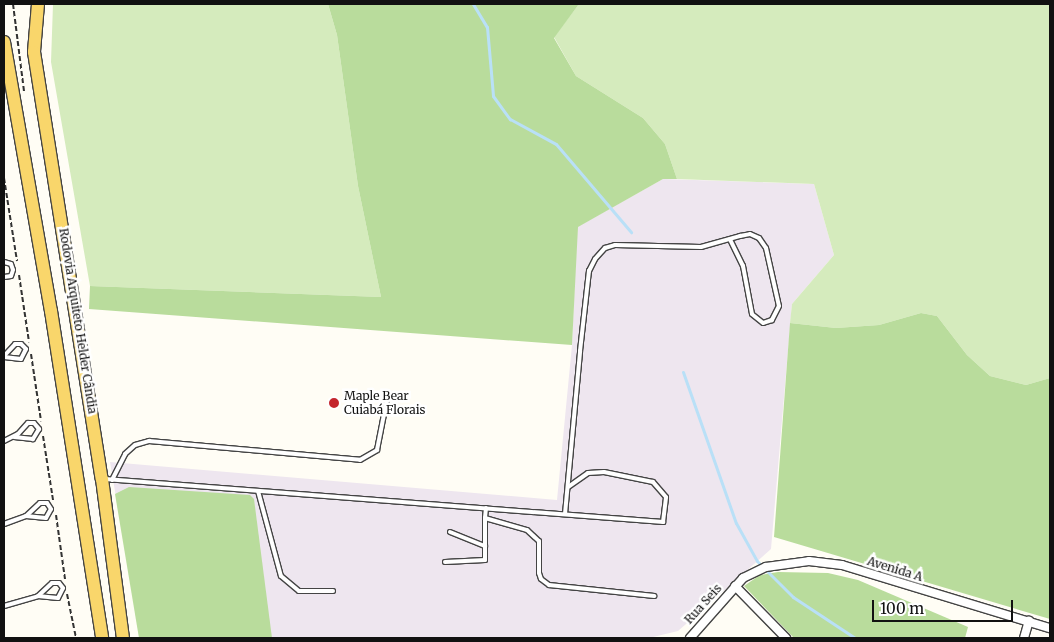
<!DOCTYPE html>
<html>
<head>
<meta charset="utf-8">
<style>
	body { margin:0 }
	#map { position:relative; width:1054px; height:642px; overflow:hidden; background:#fffdf5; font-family:Merriweather,serif }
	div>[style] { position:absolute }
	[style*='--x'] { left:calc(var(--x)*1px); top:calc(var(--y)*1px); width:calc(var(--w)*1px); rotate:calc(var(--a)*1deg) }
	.industrial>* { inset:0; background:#eee6ef }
	.green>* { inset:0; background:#d5ebbd }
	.forest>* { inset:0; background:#b9dc9c }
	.stream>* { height:3px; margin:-1.5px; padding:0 1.5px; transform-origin:1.5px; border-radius:1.5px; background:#b9e0f7 }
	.path>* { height:2px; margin-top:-1px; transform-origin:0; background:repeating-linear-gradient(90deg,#333 0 5px,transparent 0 7.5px) }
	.roads { filter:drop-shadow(1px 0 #444) drop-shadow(-1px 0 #444) drop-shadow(0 1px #444) drop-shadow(0 -1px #444) }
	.service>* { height:4px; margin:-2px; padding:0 2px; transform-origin:2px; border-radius:2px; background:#fff }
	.minor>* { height:8px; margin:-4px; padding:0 4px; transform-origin:4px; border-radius:4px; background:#fff }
	.primary>* { height:12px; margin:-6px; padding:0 6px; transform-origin:6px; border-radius:6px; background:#f9d66b }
	.dots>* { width:14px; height:14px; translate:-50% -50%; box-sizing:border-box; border:2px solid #fff; border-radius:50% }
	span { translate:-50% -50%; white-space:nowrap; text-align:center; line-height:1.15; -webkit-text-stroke:5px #fff; paint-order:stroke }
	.street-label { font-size:12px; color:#111 }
	.poi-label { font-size:12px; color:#111 }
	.left { translate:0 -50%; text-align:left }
	.frame { position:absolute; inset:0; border:5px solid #111; pointer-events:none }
	.scale { position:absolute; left:872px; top:600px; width:141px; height:22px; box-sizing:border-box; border:2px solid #111; border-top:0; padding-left:6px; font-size:15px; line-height:18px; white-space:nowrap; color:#111; -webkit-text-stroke:4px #fff; paint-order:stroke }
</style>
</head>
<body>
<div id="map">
	<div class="industrial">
		<div style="clip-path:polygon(663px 179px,814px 184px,834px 255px,792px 304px,771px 549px,718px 596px,678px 631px,649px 638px,140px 638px,110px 462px,557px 500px,572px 345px,577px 227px)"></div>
	</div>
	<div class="green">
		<div style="clip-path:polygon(53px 4px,328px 4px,337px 35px,358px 186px,381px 297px,90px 286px,51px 62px)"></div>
		<div style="clip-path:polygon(579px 4px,1050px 4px,1050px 378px,1026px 385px,990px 376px,967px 355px,937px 316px,921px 313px,879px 325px,836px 328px,790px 323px,792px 304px,834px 255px,814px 184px,677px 179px,665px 144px,643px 118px,576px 76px,554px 37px)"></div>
	</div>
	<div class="forest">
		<div style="clip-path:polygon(328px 4px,579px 4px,554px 38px,576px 76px,643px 118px,665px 144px,677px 179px,663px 179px,578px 227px,572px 345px,89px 309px,90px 286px,381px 297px,358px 186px,337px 35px)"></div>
		<div style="clip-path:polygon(921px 313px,937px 316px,967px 355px,990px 376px,1026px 385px,1050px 378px,1050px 619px,774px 537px,790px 323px,836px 328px,879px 325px)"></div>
		<div style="clip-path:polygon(129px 487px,250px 495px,254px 499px,272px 638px,139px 638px,115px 494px)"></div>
		<div style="clip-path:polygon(778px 572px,828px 573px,858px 580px,968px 627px,965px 638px,794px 638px,744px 586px,760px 575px)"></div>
	</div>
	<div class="stream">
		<div style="--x:473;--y:4;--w:27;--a:59"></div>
		<div style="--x:487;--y:27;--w:69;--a:85"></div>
		<div style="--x:493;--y:96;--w:29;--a:54"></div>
		<div style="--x:510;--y:119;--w:52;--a:28.5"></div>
		<div style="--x:556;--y:144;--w:116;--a:49.6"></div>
		<div style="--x:683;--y:372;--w:160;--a:70.7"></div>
		<div style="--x:736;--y:523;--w:43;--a:61.1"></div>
		<div style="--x:757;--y:561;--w:51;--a:45"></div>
		<div style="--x:793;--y:597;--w:74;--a:33.5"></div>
	</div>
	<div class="path">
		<div style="--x:13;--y:4;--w:88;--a:82.8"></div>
		<div style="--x:4;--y:178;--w:84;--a:81.1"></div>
		<div style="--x:19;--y:275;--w:68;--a:81.5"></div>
		<div style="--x:31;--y:354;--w:68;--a:81.5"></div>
		<div style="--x:43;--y:436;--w:65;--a:81.1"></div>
		<div style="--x:56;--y:515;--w:65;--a:82"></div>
		<div style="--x:67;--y:594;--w:45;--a:78.4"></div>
	</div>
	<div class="roads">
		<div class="service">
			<div style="--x:4;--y:262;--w:7;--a:16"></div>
			<div style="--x:11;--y:264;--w:6;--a:72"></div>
			<div style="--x:13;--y:270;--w:6;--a:108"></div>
			<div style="--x:11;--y:276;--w:7;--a:172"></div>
			<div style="--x:4;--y:356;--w:16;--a:-47"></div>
			<div style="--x:15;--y:344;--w:6;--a:0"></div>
			<div style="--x:21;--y:344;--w:7;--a:45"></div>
			<div style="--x:26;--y:349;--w:11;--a:117"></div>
			<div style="--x:21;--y:359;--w:17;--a:-173"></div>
			<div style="--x:4;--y:441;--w:16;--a:-27"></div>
			<div style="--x:18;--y:434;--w:15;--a:-48"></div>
			<div style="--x:28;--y:423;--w:6;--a:0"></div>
			<div style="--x:34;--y:423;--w:8;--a:50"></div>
			<div style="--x:39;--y:429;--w:12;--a:121"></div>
			<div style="--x:33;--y:439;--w:19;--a:-174"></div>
			<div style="--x:105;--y:479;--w:560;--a:4.41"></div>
			<div style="--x:663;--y:522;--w:25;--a:-83"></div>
			<div style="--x:666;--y:497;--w:20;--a:-131"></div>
			<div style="--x:653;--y:482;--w:50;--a:-168.5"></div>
			<div style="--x:604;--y:472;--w:16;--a:176"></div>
			<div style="--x:588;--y:473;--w:24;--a:145"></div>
			<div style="--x:112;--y:480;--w:29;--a:-63"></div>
			<div style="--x:125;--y:454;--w:13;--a:-42"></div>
			<div style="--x:135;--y:445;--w:15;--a:-16"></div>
			<div style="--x:149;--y:441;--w:212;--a:5.1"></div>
			<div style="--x:360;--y:460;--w:20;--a:-30"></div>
			<div style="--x:377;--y:450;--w:57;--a:-78.9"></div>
			<div style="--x:258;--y:491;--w:88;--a:74.9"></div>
			<div style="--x:281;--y:576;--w:23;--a:40"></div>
			<div style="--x:299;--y:591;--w:34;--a:0"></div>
			<div style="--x:486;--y:508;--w:10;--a:96"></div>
			<div style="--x:485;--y:518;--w:44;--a:15.9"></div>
			<div style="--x:527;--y:530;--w:16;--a:43"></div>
			<div style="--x:539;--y:541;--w:32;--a:90"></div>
			<div style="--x:539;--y:573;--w:6;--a:72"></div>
			<div style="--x:541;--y:579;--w:10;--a:37"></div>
			<div style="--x:549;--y:585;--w:106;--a:6"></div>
			<div style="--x:565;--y:514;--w:164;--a:-84.7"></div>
			<div style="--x:580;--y:351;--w:81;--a:-83.6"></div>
			<div style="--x:589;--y:271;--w:13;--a:-63"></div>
			<div style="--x:595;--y:259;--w:15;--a:-48"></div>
			<div style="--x:605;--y:248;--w:10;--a:-17"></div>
			<div style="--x:615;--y:245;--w:86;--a:1.3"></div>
			<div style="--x:701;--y:247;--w:41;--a:-15.8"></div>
			<div style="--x:740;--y:236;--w:10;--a:-11"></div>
			<div style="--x:750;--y:234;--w:10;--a:24"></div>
			<div style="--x:759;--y:238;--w:12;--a:55"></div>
			<div style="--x:766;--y:248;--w:59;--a:77.4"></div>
			<div style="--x:779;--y:306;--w:16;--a:117"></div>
			<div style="--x:772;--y:320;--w:9;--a:162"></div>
			<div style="--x:763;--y:323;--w:14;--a:-141"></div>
			<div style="--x:752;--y:314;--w:49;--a:-100.6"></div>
			<div style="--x:743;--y:266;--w:30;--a:-116"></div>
			<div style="--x:4;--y:524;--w:23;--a:-20"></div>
			<div style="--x:26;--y:516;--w:20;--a:6"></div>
			<div style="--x:46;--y:518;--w:10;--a:-61"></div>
			<div style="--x:51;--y:509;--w:7;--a:-124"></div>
			<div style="--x:47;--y:503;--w:7;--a:180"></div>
			<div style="--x:40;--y:503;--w:19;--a:137"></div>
			<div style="--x:450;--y:532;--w:38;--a:22"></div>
			<div style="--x:445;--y:562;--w:40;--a:-2.9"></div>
			<div style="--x:485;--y:560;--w:42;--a:-90"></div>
			<div style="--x:4;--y:606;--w:35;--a:-16"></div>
			<div style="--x:38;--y:596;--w:20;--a:6"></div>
			<div style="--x:58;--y:598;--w:11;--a:-63"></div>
			<div style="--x:63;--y:588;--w:6;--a:-129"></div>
			<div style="--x:59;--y:583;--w:7;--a:180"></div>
			<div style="--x:52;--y:583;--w:19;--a:137"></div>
		</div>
		<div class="minor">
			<div style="--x:735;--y:586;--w:73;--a:45.6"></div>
			<div style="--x:690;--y:638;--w:80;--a:-48.5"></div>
			<div style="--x:743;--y:578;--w:25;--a:-26"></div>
			<div style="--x:766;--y:567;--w:43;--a:-7.9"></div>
			<div style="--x:809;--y:561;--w:33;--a:7"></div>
			<div style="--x:842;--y:565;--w:217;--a:16.9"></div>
			<div style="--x:1024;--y:638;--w:18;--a:-74"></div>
		</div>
		<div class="primary">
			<div style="--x:38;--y:4;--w:48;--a:94.8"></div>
			<div style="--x:34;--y:52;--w:432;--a:81"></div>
			<div style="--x:102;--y:479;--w:160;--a:82.5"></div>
			<div style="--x:4;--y:42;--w:273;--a:80.1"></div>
			<div style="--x:51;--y:311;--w:331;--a:81.1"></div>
		</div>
	</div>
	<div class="dots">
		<div style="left:334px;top:403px;background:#c4262e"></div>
	</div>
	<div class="street-label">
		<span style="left:78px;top:321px;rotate:81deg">Rodovia Arquiteto Helder Cândia</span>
		<span style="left:895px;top:569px;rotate:17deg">Avenida A</span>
		<span style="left:703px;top:604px;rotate:-48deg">Rua Seis</span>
	</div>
	<div class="poi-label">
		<span class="left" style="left:344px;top:403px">Maple Bear<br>Cuiabá Florais</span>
	</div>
	<div class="frame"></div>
	<div class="scale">100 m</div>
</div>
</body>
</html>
